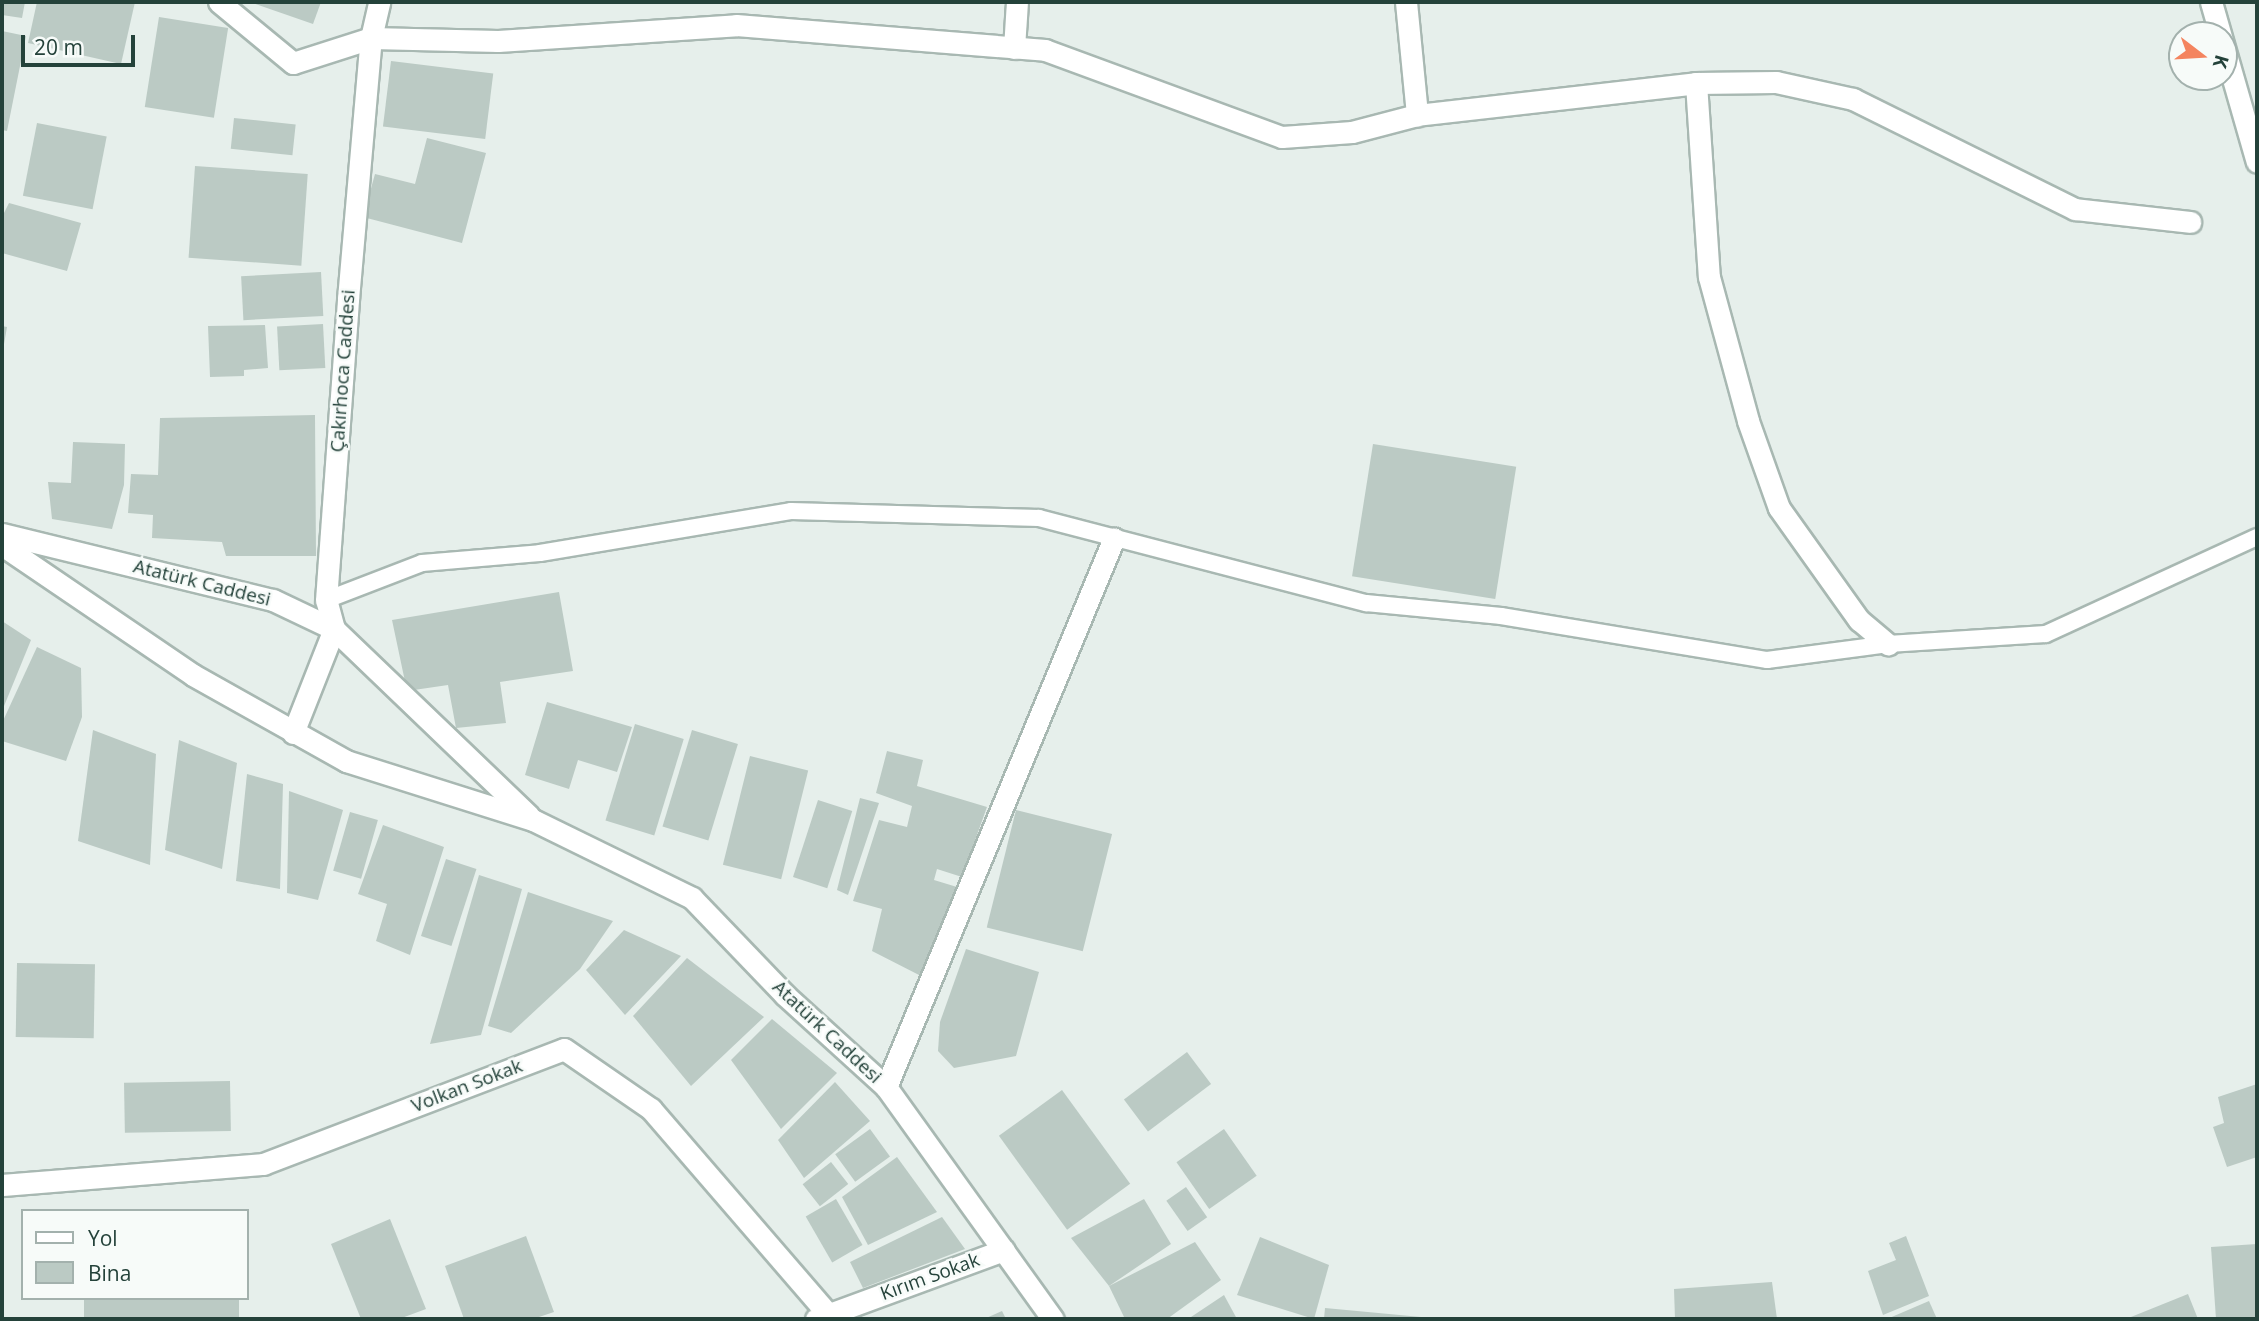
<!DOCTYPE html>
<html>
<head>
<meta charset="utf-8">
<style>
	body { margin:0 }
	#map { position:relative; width:2259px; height:1321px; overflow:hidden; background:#e6efeb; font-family:"Open Sans",sans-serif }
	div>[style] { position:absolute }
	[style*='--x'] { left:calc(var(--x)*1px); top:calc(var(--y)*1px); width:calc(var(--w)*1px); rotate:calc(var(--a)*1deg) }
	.building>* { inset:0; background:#bbcac4; transform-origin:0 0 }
	.roads { filter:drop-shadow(2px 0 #a8b8b2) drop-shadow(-2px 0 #a8b8b2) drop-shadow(0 2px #a8b8b2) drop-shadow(0 -2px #a8b8b2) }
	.service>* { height:16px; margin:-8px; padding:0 8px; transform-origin:8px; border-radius:8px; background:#fff }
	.minor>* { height:21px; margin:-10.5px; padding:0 10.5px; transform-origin:10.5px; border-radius:10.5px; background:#fff }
	.tertiary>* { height:21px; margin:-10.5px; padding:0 10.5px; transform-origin:10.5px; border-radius:10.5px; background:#fff }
	.secondary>* { height:21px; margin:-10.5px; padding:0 10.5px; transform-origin:10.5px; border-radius:10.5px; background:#fff }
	span { translate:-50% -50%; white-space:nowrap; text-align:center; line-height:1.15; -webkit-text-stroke:5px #f7fbf9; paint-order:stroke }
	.street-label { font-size:19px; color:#24423a }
	.frame { position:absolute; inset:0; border:4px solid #24423a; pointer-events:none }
	.legend { position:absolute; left:21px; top:1209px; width:228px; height:91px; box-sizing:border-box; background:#f7fbf9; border:2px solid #a3b1ad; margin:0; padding:9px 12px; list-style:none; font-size:21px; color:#24423a }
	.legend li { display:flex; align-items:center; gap:14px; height:35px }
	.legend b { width:35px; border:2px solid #a3b1ad }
	.north { position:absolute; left:2168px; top:21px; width:70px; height:70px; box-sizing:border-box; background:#f7fbf9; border:2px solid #a3b1ad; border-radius:50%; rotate:107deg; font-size:19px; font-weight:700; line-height:28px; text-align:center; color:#24423a }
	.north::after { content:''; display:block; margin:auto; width:24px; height:32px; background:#f4845f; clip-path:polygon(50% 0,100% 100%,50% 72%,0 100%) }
	.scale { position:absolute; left:21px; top:35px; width:114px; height:32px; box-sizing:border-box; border:4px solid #24423a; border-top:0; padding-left:9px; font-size:21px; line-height:24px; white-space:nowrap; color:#24423a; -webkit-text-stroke:5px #f7fbf9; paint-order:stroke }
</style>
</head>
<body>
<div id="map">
	<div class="building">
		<div style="clip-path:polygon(2px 2px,25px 2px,22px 18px,2px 15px)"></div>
		<div style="clip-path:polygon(37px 2px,135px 2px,121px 64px,28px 43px)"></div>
		<div style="clip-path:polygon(250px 2px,321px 2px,313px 24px)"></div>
		<div style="left:159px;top:17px;width:70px;height:91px;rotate:9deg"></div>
		<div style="clip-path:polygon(2px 31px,26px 36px,7px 131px,2px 130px)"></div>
		<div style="left:391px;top:61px;width:103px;height:66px;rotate:7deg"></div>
		<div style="left:234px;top:118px;width:62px;height:31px;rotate:6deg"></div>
		<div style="left:37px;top:123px;width:71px;height:74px;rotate:11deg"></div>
		<div style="clip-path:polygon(427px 138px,486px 153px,462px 243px,363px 217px,375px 174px,415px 184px)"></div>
		<div style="left:195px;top:166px;width:113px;height:92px;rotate:4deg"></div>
		<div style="clip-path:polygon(9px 203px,81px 223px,67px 271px,2px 253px,2px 217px)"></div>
		<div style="left:321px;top:272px;width:44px;height:80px;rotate:87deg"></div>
		<div style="left:323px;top:324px;width:44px;height:46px;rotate:87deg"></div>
		<div style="clip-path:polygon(265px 325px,268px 368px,244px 370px,244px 376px,210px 377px,208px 326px)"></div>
		<div style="clip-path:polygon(2px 326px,7px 327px,3px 350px,2px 350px)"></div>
		<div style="clip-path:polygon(315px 415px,316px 556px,226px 556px,222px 542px,152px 538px,153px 515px,128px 513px,131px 474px,158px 475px,160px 418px)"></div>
		<div style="clip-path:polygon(73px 442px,125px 444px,124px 485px,112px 529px,52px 519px,48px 482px,71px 483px)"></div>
		<div style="left:1373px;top:444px;width:145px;height:134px;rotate:9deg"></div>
		<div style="clip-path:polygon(559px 592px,573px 671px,500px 682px,506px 723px,456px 728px,448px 685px,407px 691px,392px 620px)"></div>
		<div style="clip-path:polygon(2px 621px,31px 640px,2px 711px)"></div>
		<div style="clip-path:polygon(37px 647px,81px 668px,82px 717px,66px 761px,2px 741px,2px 723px)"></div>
		<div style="clip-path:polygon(547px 702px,632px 727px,617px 772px,578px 760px,569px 789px,525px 775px)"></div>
		<div style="left:635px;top:724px;width:51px;height:101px;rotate:17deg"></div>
		<div style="clip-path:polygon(93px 730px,156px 754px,150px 865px,78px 841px)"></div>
		<div style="left:692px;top:730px;width:48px;height:101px;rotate:17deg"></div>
		<div style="clip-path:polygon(179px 740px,237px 763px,222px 869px,165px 850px)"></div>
		<div style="clip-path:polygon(887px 751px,923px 760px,917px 786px,987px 807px,962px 877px,937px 869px,934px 880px,957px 887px,921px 976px,872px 951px,882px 909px,853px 901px,879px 820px,907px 827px,912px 806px,876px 793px)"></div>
		<div style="left:750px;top:756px;width:60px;height:112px;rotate:14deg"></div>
		<div style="clip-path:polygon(247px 774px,283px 784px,280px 889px,236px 881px)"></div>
		<div style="clip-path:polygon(289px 791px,343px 810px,318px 900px,287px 893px)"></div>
		<div style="clip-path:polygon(860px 798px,879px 803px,848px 895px,837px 890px)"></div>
		<div style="left:818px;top:800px;width:36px;height:81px;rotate:18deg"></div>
		<div style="left:1016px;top:810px;width:99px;height:121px;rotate:14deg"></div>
		<div style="left:350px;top:812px;width:29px;height:61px;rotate:16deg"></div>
		<div style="clip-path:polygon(383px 825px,444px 847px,410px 955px,376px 941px,387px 904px,358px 894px)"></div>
		<div style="left:446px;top:859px;width:32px;height:81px;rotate:18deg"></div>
		<div style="clip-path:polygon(479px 875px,522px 889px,481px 1035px,430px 1044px)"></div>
		<div style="clip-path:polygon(528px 892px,613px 921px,580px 969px,511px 1033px,488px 1026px)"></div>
		<div style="clip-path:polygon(624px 930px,681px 956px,625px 1015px,586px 970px)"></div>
		<div style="clip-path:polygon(966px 949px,1039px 972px,1016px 1056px,954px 1068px,938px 1051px,940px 1022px)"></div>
		<div style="clip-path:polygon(687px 958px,764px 1017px,691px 1086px,633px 1016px)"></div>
		<div style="left:17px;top:963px;width:78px;height:74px;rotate:1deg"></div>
		<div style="clip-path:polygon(772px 1019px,837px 1073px,781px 1129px,731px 1060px)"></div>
		<div style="left:1187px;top:1052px;width:40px;height:79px;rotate:53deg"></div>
		<div style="left:230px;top:1081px;width:50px;height:106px;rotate:89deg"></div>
		<div style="clip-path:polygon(835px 1082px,870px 1121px,804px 1178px,778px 1140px)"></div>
		<div style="clip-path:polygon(2257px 1084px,2257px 1157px,2227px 1167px,2213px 1127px,2224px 1123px,2218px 1097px)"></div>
		<div style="left:1062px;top:1090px;width:116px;height:78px;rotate:54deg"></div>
		<div style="left:870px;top:1129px;width:34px;height:43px;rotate:54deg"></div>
		<div style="left:1224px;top:1129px;width:57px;height:58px;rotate:55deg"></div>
		<div style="clip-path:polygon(897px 1157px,937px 1212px,868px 1245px,842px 1197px)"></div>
		<div style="left:831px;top:1162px;width:28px;height:36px;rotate:52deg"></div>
		<div style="left:1186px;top:1187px;width:37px;height:24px;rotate:55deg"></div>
		<div style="left:836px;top:1199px;width:53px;height:35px;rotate:60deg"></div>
		<div style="clip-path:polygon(1144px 1199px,1171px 1244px,1109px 1286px,1071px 1238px)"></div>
		<div style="clip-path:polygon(942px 1217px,965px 1249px,863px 1288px,850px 1262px)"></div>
		<div style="clip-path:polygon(390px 1219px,426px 1309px,399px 1319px,361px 1319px,331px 1244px)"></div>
		<div style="clip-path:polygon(526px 1236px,554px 1312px,533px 1319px,464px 1319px,445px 1266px)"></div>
		<div style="clip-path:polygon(1906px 1236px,1929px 1296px,1883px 1315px,1868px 1271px,1896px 1260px,1889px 1243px)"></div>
		<div style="clip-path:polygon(1260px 1237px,1329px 1265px,1314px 1319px,1237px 1295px)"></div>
		<div style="clip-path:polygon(1195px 1242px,1221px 1280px,1167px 1319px,1125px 1319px,1109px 1286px)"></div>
		<div style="clip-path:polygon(2257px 1244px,2257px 1319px,2216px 1319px,2211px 1247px)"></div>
		<div style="clip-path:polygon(1772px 1282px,1777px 1319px,1675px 1319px,1674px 1289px)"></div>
		<div style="clip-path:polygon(2188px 1294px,2198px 1319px,2126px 1319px)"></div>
		<div style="clip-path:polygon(1224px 1295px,1237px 1319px,1188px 1319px)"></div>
		<div style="left:84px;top:1298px;width:155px;height:22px"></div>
		<div style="clip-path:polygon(1929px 1301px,1937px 1319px,1887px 1319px)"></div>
		<div style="clip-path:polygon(1325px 1308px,1421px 1317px,1420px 1319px,1324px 1319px)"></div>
		<div style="clip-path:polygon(1002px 1311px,1006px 1319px,984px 1319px)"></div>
	</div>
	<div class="roads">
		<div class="service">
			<div style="--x:326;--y:600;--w:103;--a:-21.1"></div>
			<div style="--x:422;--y:563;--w:118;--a:-4.8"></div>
			<div style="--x:540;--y:553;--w:254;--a:-9.5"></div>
			<div style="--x:791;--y:511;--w:248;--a:1.6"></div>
			<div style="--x:1039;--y:518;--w:338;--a:14.6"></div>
			<div style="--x:1366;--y:603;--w:136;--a:5.5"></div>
			<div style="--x:1501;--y:616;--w:270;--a:9.4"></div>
			<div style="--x:1767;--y:660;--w:122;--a:-7.5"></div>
			<div style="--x:1888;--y:644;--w:158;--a:-3.6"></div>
			<div style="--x:2046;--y:634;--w:232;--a:-24.7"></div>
		</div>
		<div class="minor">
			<div style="--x:1406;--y:2;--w:114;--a:84.4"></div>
			<div style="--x:2211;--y:2;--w:166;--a:74"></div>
			<div style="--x:1014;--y:48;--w:46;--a:-86.3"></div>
			<div style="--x:1696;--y:83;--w:80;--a:-0.7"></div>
			<div style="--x:1776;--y:82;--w:79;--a:12.4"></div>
			<div style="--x:1853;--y:99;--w:248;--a:26.4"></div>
			<div style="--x:2075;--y:209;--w:116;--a:6.4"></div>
			<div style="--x:886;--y:1087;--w:594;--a:-67.45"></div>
			<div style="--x:2;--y:1185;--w:262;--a:-4.6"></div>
			<div style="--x:263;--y:1164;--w:322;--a:-20.9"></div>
			<div style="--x:564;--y:1049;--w:106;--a:34.6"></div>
			<div style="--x:651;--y:1109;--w:271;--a:49.2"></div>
			<div style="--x:816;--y:1319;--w:200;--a:-20.2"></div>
		</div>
		<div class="tertiary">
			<div style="--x:219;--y:2;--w:96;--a:39.5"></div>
			<div style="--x:293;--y:63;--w:82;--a:-17.8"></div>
			<div style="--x:371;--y:38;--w:127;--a:1.4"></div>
			<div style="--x:498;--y:41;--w:239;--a:-3.8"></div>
			<div style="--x:736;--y:25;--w:310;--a:4.6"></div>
			<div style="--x:1045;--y:50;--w:252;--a:20.2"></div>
			<div style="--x:1282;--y:137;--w:70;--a:-4.1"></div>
			<div style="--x:1352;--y:132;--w:67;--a:-14.7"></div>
			<div style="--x:1417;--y:115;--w:281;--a:-6.5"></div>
			<div style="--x:1696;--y:83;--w:194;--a:86.2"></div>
			<div style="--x:1709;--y:277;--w:149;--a:74.8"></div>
			<div style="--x:1748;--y:421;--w:92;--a:70.4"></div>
			<div style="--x:1779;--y:508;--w:138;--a:54.5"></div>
			<div style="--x:1859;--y:620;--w:38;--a:40"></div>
			<div style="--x:293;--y:733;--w:112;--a:-68.5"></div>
			<div style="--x:334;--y:629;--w:30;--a:-105"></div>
			<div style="--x:326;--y:600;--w:302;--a:-85.8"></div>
			<div style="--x:348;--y:299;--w:262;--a:-85"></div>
			<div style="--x:371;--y:38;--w:37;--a:-77"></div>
		</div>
		<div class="secondary">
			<div style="--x:2;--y:534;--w:279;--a:13.7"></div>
			<div style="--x:273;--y:600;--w:68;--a:25.4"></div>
			<div style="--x:334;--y:629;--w:270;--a:43.8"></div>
			<div style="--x:2;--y:545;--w:231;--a:34.2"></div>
			<div style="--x:193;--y:675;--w:176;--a:29.3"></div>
			<div style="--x:346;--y:761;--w:196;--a:17.5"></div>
			<div style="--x:533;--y:820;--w:177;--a:26.1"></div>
			<div style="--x:692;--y:898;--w:134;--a:46.2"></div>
			<div style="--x:785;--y:995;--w:137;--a:42.3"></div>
			<div style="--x:886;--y:1087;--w:286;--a:54.3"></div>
		</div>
	</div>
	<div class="street-label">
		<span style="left:343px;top:371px;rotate:-86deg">Çakırhoca Caddesi</span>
		<span style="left:202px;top:583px;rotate:14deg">Atatürk Caddesi</span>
		<span style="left:827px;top:1032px;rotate:43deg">Atatürk Caddesi</span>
		<span style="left:467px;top:1086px;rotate:-21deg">Volkan Sokak</span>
		<span style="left:930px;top:1277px;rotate:-20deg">Kırım Sokak</span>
	</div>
	<div class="frame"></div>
	<ul class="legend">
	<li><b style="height:9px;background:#fff"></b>Yol</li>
	<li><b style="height:19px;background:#bbcac4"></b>Bina</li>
	</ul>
	<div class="north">K</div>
	<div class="scale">20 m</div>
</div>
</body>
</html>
